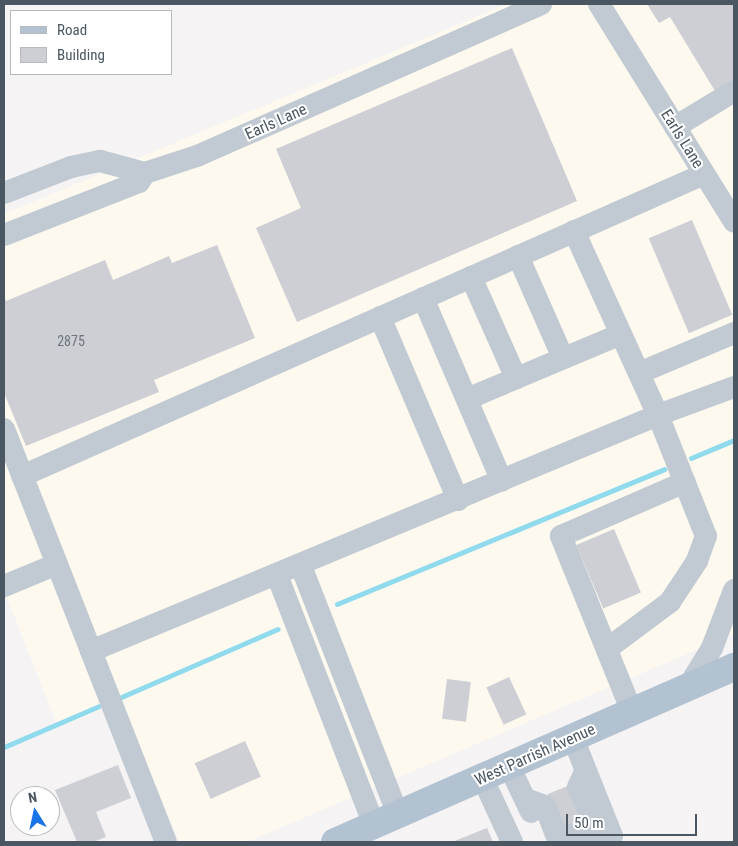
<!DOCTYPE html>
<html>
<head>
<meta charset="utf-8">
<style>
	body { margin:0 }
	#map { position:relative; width:738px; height:846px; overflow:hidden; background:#f5f3f3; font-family:"Roboto Condensed",sans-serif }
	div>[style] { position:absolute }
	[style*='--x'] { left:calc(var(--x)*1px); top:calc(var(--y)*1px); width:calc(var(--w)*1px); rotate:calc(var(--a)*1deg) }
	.commercial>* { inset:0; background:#fdf9ef }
	.stream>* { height:5px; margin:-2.5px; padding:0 2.5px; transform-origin:2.5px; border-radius:2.5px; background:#90daee }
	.building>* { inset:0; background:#cdcfd5; transform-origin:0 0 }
	.minor>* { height:22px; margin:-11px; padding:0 11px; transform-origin:11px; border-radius:11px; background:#c1cad2 }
	.major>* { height:28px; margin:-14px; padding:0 14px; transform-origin:14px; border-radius:14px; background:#b3c2d1 }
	span { translate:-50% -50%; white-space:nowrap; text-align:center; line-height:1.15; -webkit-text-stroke:4px #fff; paint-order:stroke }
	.number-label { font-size:14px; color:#6b747e }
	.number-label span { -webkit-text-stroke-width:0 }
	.street-label { font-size:16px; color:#4a5661 }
	.frame { position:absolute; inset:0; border:5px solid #4a5661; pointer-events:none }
	.legend { position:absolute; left:10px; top:10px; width:162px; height:65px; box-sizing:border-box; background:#fff; border:1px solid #b7bbc0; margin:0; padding:6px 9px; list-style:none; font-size:15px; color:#4a5661 }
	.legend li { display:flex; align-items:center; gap:10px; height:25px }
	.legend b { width:25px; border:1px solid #b7bbc0 }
	.north { position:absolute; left:10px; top:786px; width:50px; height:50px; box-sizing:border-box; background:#fff; border:1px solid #b7bbc0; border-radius:50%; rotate:350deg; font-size:14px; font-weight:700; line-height:20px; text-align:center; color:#4a5661 }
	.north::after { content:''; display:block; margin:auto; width:18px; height:22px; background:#1a73e8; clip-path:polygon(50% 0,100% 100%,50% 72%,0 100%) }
	.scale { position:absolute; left:566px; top:814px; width:131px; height:22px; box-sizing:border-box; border:2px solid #4a5661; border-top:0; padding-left:6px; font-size:15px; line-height:18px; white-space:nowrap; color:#4a5661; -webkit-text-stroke:4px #fff; paint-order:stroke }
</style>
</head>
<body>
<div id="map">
	<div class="commercial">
		<div style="clip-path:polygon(507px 4px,734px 4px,734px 634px,247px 842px,179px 842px,121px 702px,58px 727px,4px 590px,4px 214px)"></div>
	</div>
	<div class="stream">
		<div style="--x:691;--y:458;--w:47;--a:-22.7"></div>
		<div style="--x:337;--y:604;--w:354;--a:-22.4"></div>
		<div style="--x:119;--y:698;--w:173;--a:-23.5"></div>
		<div style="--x:4;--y:747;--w:103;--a:-23.3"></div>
	</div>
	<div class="building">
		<div style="clip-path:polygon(647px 4px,734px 4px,734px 80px,715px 91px,670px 17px,659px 23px)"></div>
		<div style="clip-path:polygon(512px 48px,577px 201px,297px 322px,256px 228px,301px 208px,276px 149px)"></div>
		<div style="left:692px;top:220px;width:103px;height:47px;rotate:67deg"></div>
		<div style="clip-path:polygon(217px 245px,255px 338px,154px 380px,159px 392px,26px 446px,4px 393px,4px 295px,6px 301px,105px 260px,113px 280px,169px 256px,172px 263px)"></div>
		<div style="left:614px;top:529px;width:69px;height:41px;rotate:67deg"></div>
		<div style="left:509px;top:677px;width:41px;height:25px;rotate:65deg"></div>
		<div style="left:447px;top:679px;width:24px;height:40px;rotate:7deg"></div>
		<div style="left:245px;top:741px;width:39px;height:55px;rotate:66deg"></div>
		<div style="clip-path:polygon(118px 765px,131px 798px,96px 812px,106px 837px,93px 842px,77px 842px,55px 790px)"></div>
		<div style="left:570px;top:785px;width:42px;height:24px;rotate:68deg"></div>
		<div style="clip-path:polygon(487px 828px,493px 842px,452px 842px)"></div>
	</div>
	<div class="minor">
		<div style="--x:599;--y:4;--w:256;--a:58.2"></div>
		<div style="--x:675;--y:127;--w:69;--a:-31.4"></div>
		<div style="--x:4;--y:193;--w:72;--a:-21.2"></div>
		<div style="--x:71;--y:167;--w:30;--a:-12"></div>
		<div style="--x:100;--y:161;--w:47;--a:14.9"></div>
		<div style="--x:145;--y:173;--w:55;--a:-18.1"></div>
		<div style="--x:197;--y:156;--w:376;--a:-23.8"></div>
		<div style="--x:574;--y:231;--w:202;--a:65.5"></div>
		<div style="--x:658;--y:415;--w:130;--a:68.4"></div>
		<div style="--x:706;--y:536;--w:27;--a:110"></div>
		<div style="--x:697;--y:561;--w:49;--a:123.4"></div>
		<div style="--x:670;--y:602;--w:79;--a:143.3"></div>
		<div style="--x:4;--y:235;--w:145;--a:-21.4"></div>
		<div style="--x:139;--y:182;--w:11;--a:-56"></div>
		<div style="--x:518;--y:256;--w:111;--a:66.2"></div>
		<div style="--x:471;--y:277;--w:111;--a:66"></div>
		<div style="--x:423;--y:298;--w:199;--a:66.7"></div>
		<div style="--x:380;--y:317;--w:199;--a:66.9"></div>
		<div style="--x:639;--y:373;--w:103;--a:-22.8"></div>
		<div style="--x:467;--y:399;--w:167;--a:-22.9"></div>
		<div style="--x:4;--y:429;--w:238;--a:68.6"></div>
		<div style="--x:91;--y:651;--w:614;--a:-22.6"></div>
		<div style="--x:658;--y:415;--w:81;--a:-20.2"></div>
		<div style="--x:22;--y:476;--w:746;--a:-23.88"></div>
		<div style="--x:301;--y:566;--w:267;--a:68.7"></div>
		<div style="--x:277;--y:575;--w:268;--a:68.8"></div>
		<div style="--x:4;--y:586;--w:57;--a:-22.5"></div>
		<div style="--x:91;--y:651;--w:205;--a:68.6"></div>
		<div style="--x:688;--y:687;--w:46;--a:-58.4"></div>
		<div style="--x:712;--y:648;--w:62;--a:-69.2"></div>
		<div style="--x:632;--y:712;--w:190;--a:-112"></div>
		<div style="--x:561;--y:536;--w:135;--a:-23.5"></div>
		<div style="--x:573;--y:738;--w:105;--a:68.3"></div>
		<div style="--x:612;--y:836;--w:18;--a:161"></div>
		<div style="--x:509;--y:766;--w:51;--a:64.4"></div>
		<div style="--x:482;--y:777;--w:72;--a:65.2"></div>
		<div style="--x:525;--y:799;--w:21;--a:19"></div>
		<div style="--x:545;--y:806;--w:33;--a:69"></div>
		<div style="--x:557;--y:837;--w:24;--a:-9"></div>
		<div style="--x:581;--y:833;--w:18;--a:-47"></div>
		<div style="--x:593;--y:820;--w:36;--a:-114"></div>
		<div style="--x:578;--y:787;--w:17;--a:-65"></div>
	</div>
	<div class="major">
		<div style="--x:335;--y:842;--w:436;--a:-23.7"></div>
	</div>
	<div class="number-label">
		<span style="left:71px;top:341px">2875</span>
	</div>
	<div class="street-label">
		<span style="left:276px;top:122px;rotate:-24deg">Earls Lane</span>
		<span style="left:682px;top:139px;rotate:58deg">Earls Lane</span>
		<span style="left:535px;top:755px;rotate:-24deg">West Parrish Avenue</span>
	</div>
	<div class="frame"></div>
	<ul class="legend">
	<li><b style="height:6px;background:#b3c2d1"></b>Road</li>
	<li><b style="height:14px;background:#cdcfd5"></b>Building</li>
	</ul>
	<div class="north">N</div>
	<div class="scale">50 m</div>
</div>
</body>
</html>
